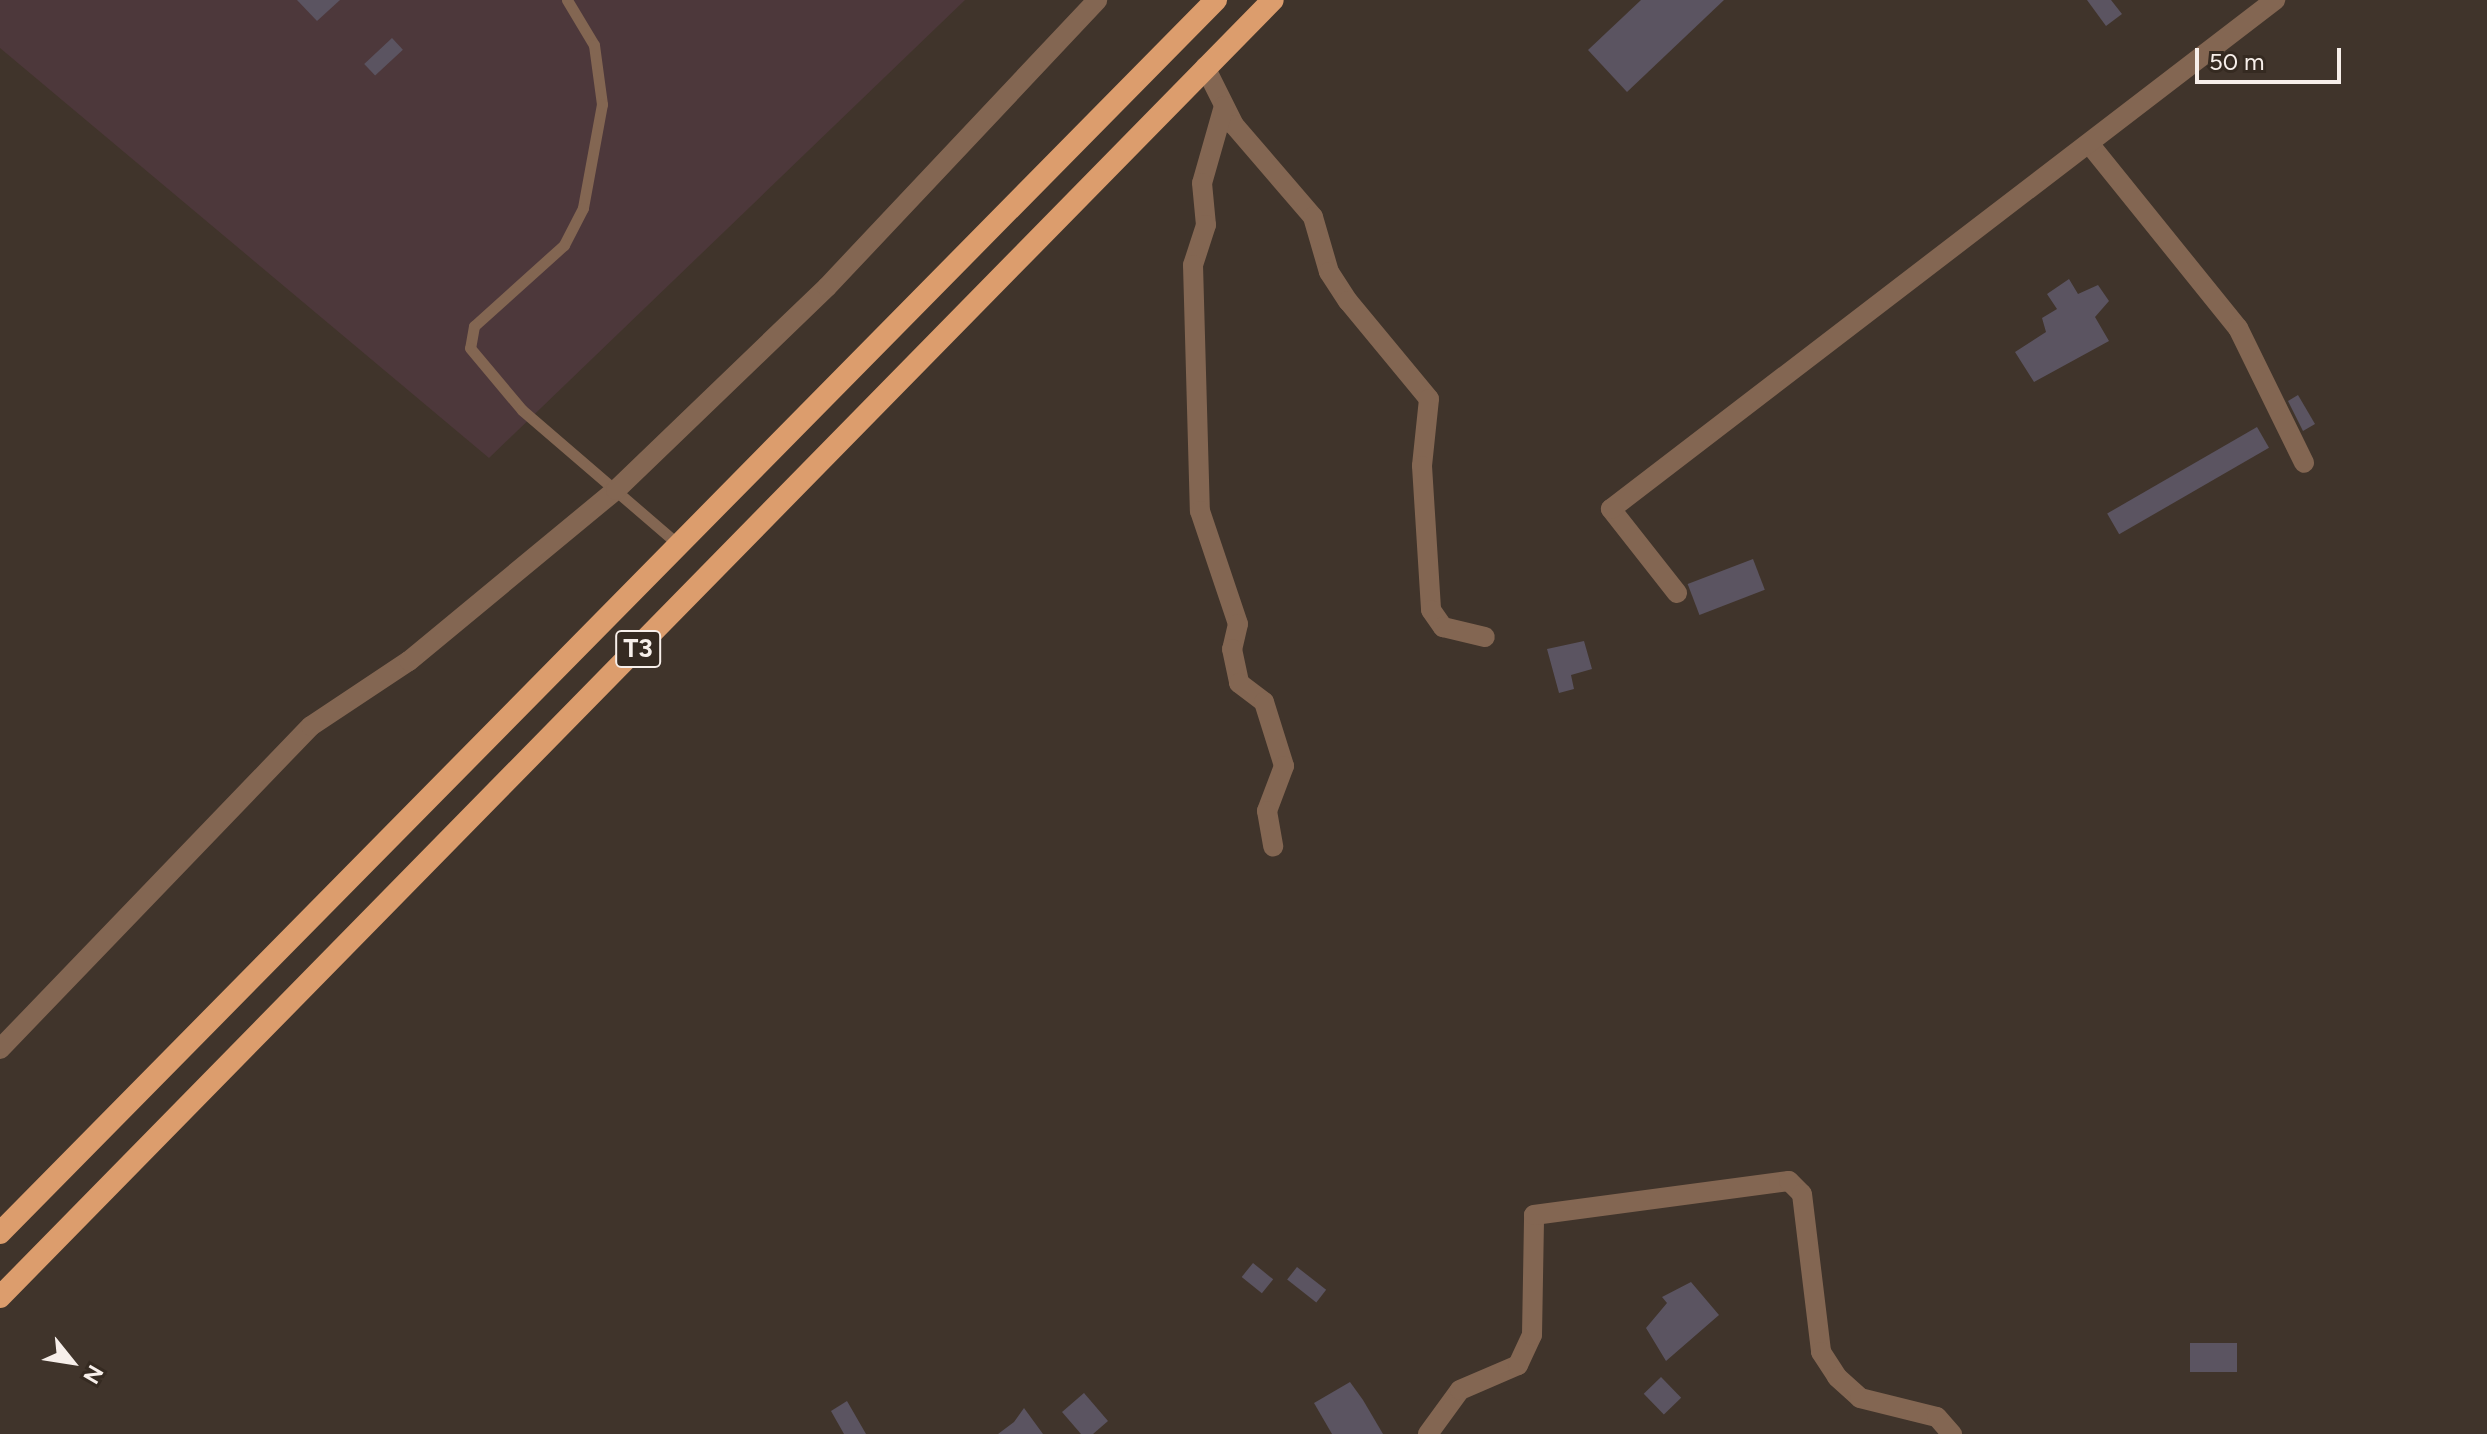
<!DOCTYPE html>
<html>
<head>
<meta charset="utf-8">
<style>
	body { margin:0 }
	#map { position:relative; width:2487px; height:1434px; overflow:hidden; background:#40342b; font-family:Figtree,sans-serif }
	div>[style] { position:absolute }
	[style*='--x'] { left:calc(var(--x)*1px); top:calc(var(--y)*1px); width:calc(var(--w)*1px); rotate:calc(var(--a)*1deg) }
	.commercial>* { inset:0; background:#4d383b }
	.building>* { inset:0; background:#5b5461; transform-origin:0 0 }
	.service>* { height:11px; margin:-5.5px; padding:0 5.5px; transform-origin:5.5px; border-radius:5.5px; background:#836652 }
	.minor>* { height:20px; margin:-10px; padding:0 10px; transform-origin:10px; border-radius:10px; background:#836652 }
	.trunk>* { height:22px; margin:-11px; padding:0 11px; transform-origin:11px; border-radius:11px; background:#dc9d6d }
	span { translate:-50% -50%; white-space:nowrap; text-align:center; line-height:1.15; -webkit-text-stroke:8px #352a21; paint-order:stroke }
	.shield-label span { padding:2px 6px; background:#352a21; border:2px solid; border-radius:6px; -webkit-text-stroke-width:0 }
	.shield-label { font-size:26px; color:#f7efea; font-weight:700 }
	.north { position:absolute; left:32px; top:1322px; width:80px; height:80px; -webkit-text-stroke:6px #352a21; paint-order:stroke; rotate:120deg; font-size:22px; font-weight:700; line-height:32px; text-align:center; color:#f7efea }
	.north::after { content:''; display:block; margin:auto; width:28px; height:36px; background:#f7efea; clip-path:polygon(50% 0,100% 100%,50% 72%,0 100%) }
	.scale { position:absolute; left:2195px; top:48px; width:146px; height:36px; box-sizing:border-box; border:4px solid #f7efea; border-top:0; padding-left:10px; font-size:24px; line-height:28px; white-space:nowrap; color:#f7efea; -webkit-text-stroke:6px #352a21; paint-order:stroke }
</style>
</head>
<body>
<div id="map">
	<div class="commercial">
		<div style="clip-path:polygon(0 0,965px 0,489px 458px,0 48px)"></div>
	</div>
	<div class="building">
		<div style="clip-path:polygon(297px 0,340px 0,317px 21px)"></div>
		<div style="clip-path:polygon(1641px 0,1724px 0,1627px 92px,1588px 50px)"></div>
		<div style="clip-path:polygon(2087px 0,2111px 0,2122px 14px,2106px 26px)"></div>
		<div style="left:392px;top:38px;width:16px;height:38px;rotate:47deg"></div>
		<div style="clip-path:polygon(2069px 279px,2078px 294px,2098px 285px,2109px 301px,2095px 317px,2109px 341px,2034px 382px,2015px 352px,2046px 332px,2042px 318px,2057px 309px,2047px 294px)"></div>
		<div style="clip-path:polygon(2298px 395px,2315px 424px,2303px 431px,2288px 401px)"></div>
		<div style="left:2257px;top:427px;width:24px;height:173px;rotate:60deg"></div>
		<div style="left:1753px;top:559px;width:33px;height:70px;rotate:69deg"></div>
		<div style="clip-path:polygon(1584px 641px,1592px 669px,1571px 675px,1574px 689px,1559px 693px,1547px 649px)"></div>
		<div style="left:1253px;top:1263px;width:26px;height:18px;rotate:39deg"></div>
		<div style="left:1297px;top:1267px;width:37px;height:16px;rotate:38deg"></div>
		<div style="clip-path:polygon(1691px 1282px,1719px 1315px,1666px 1361px,1646px 1328px,1667px 1303px,1662px 1297px)"></div>
		<div style="left:2190px;top:1343px;width:47px;height:29px"></div>
		<div style="left:1661px;top:1377px;width:29px;height:24px;rotate:46deg"></div>
		<div style="clip-path:polygon(1350px 1382px,1363px 1400px,1383px 1434px,1332px 1434px,1314px 1403px)"></div>
		<div style="clip-path:polygon(1084px 1393px,1108px 1421px,1093px 1434px,1081px 1434px,1062px 1412px)"></div>
		<div style="clip-path:polygon(847px 1401px,866px 1434px,844px 1434px,831px 1411px)"></div>
		<div style="clip-path:polygon(1024px 1408px,1043px 1434px,998px 1434px,1014px 1422px)"></div>
	</div>
	<div class="service">
		<div style="--x:567;--y:0;--w:52;--a:59"></div>
		<div style="--x:594;--y:45;--w:60;--a:82.3"></div>
		<div style="--x:602;--y:104;--w:106;--a:100.4"></div>
		<div style="--x:583;--y:208;--w:42;--a:117.2"></div>
		<div style="--x:564;--y:245;--w:121;--a:138"></div>
		<div style="--x:474;--y:326;--w:22;--a:100"></div>
		<div style="--x:470;--y:348;--w:81;--a:50"></div>
		<div style="--x:522;--y:410;--w:206;--a:40.7"></div>
	</div>
	<div class="minor">
		<div style="--x:1205;--y:67;--w:65;--a:63.4"></div>
		<div style="--x:1234;--y:125;--w:121;--a:49.3"></div>
		<div style="--x:1313;--y:217;--w:57;--a:73.8"></div>
		<div style="--x:1329;--y:272;--w:35;--a:57"></div>
		<div style="--x:1348;--y:301;--w:127;--a:50.4"></div>
		<div style="--x:1429;--y:399;--w:67;--a:96"></div>
		<div style="--x:1422;--y:466;--w:144;--a:86.4"></div>
		<div style="--x:1431;--y:610;--w:21;--a:55"></div>
		<div style="--x:1443;--y:627;--w:43;--a:13.4"></div>
		<div style="--x:1224;--y:106;--w:80;--a:105.9"></div>
		<div style="--x:1202;--y:183;--w:42;--a:84.6"></div>
		<div style="--x:1206;--y:225;--w:42;--a:108"></div>
		<div style="--x:1193;--y:265;--w:246;--a:88.4"></div>
		<div style="--x:1200;--y:511;--w:119;--a:71.4"></div>
		<div style="--x:1238;--y:624;--w:26;--a:103"></div>
		<div style="--x:1232;--y:649;--w:35;--a:78"></div>
		<div style="--x:1239;--y:683;--w:31;--a:37"></div>
		<div style="--x:1264;--y:702;--w:67;--a:72.6"></div>
		<div style="--x:1284;--y:766;--w:48;--a:110.7"></div>
		<div style="--x:1267;--y:811;--w:36;--a:80"></div>
		<div style="--x:2091;--y:146;--w:234;--a:51.1"></div>
		<div style="--x:2238;--y:328;--w:150;--a:63.9"></div>
		<div style="--x:1677;--y:593;--w:107;--a:-128.2"></div>
		<div style="--x:1611;--y:509;--w:837;--a:-37.47"></div>
		<div style="--x:0;--y:1049;--w:448;--a:-46.1"></div>
		<div style="--x:311;--y:726;--w:118;--a:-33.6"></div>
		<div style="--x:409;--y:661;--w:268;--a:-39.6"></div>
		<div style="--x:616;--y:490;--w:293;--a:-43.9"></div>
		<div style="--x:827;--y:287;--w:394;--a:-46.7"></div>
		<div style="--x:1428;--y:1434;--w:54;--a:-54"></div>
		<div style="--x:1460;--y:1390;--w:63;--a:-23.3"></div>
		<div style="--x:1518;--y:1365;--w:33;--a:-65"></div>
		<div style="--x:1532;--y:1335;--w:120;--a:-89"></div>
		<div style="--x:1534;--y:1215;--w:257;--a:-7.6"></div>
		<div style="--x:1789;--y:1181;--w:18;--a:45"></div>
		<div style="--x:1802;--y:1194;--w:159;--a:83.1"></div>
		<div style="--x:1821;--y:1352;--w:30;--a:57"></div>
		<div style="--x:1837;--y:1377;--w:31;--a:42"></div>
		<div style="--x:1860;--y:1398;--w:79;--a:13.9"></div>
		<div style="--x:1937;--y:1417;--w:23;--a:49"></div>
	</div>
	<div class="trunk">
		<div style="--x:0;--y:1233;--w:1732;--a:-45.4"></div>
		<div style="--x:0;--y:1297;--w:1817;--a:-45.54"></div>
	</div>
	<div class="shield-label">
		<span style="left:638px;top:649px">T3</span>
	</div>
	<div class="north">N</div>
	<div class="scale">50 m</div>
</div>
</body>
</html>
